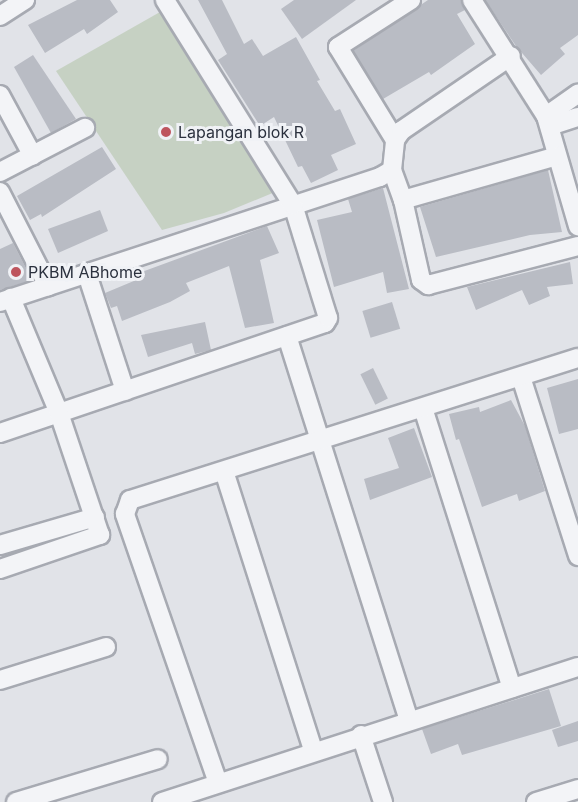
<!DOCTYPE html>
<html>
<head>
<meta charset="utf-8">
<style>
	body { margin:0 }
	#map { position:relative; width:578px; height:802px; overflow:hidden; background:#e1e3e8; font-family:Inter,sans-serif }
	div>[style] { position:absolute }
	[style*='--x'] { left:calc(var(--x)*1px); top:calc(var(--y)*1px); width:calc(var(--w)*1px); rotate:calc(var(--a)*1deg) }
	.green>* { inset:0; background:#c6d1c3 }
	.building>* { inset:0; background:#b9bcc4; transform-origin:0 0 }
	.roads { filter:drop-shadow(2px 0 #a7aab2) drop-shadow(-2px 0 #a7aab2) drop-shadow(0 2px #a7aab2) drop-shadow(0 -2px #a7aab2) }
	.minor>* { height:18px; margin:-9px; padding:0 9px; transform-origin:9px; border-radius:9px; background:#f3f4f7 }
	.dots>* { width:16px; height:16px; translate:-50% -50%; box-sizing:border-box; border:3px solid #f0f2f6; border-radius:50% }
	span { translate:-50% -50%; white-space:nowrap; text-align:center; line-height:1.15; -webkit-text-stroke:6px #f0f2f6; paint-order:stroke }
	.poi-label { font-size:16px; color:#2b313e }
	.left { translate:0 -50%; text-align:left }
</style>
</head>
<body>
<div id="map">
	<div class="green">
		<div style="clip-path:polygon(160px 12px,275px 192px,224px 213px,162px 230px,56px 71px)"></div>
	</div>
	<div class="building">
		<div style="clip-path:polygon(77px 0,110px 0,118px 12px,87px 34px,84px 29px,45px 53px,28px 25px)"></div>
		<div style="clip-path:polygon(198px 0,222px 0,244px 44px,252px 39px,263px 56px,296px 37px,320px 80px,317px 81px,335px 111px,340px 109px,356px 144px,331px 155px,338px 170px,311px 183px,302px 166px,298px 167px,274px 117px,260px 126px,218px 60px,227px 54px)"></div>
		<div style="clip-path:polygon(294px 0,356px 0,302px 39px,281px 9px)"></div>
		<div style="clip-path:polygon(428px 0,461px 0,465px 10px,457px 14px,475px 44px,431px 75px,429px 72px,383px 99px,353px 51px)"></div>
		<div style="clip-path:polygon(485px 0,578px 0,578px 35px,560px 48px,565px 54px,541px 75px,516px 46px)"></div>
		<div style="clip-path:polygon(33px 55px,76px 119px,51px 133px,14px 67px)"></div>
		<div style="clip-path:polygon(102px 147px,116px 169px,42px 217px,41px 214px,30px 220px,17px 196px)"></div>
		<div style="clip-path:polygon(548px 170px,562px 232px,530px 235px,436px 257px,420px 207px)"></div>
		<div style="clip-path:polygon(383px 188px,409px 289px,387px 293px,383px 272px,334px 287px,317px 220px,352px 212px,348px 199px)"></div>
		<div style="clip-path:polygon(100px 210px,108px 231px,58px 253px,48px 229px)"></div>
		<div style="clip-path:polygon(267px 226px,279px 253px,260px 260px,274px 323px,245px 328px,229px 266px,186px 283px,190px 291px,170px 302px,122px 321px,117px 306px,111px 308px,105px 293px,141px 278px,139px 273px)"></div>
		<div style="clip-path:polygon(13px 243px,32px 280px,0 290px,0 249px)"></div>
		<div style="clip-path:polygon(570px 262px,573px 284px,547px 287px,550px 296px,529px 305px,522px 290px,476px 310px,467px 287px)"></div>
		<div style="left:392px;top:302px;width:28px;height:31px;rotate:73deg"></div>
		<div style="clip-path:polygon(205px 322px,211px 350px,195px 354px,192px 343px,148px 357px,141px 335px)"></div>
		<div style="left:373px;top:368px;width:34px;height:14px;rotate:64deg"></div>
		<div style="clip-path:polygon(578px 379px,578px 429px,559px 434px,547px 388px)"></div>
		<div style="clip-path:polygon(511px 400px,525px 426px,545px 491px,519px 501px,517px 494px,482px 507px,459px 439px,456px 440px,449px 414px,479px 407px,480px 412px)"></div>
		<div style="clip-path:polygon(414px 428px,432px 477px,370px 500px,364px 479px,399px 468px,388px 438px)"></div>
		<div style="clip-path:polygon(549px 689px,561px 726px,462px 755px,458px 744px,431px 754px,422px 729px)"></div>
		<div style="clip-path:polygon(578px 721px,578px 741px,558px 747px,552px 730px)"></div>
	</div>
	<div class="roads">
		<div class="minor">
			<div style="--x:472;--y:0;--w:138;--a:57.5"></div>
			<div style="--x:546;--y:116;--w:115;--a:73.8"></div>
			<div style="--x:0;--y:16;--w:30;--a:-33"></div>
			<div style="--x:0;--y:95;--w:69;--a:61.6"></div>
			<div style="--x:546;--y:116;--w:39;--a:-35"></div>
			<div style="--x:550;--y:126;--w:29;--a:-18"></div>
			<div style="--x:395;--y:140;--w:109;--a:-121.5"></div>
			<div style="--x:338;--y:47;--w:87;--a:-32.8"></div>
			<div style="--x:392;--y:170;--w:32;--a:70"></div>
			<div style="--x:403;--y:200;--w:160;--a:-15.9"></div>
			<div style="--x:0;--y:172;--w:96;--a:-27.4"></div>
			<div style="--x:0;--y:192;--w:106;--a:62.9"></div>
			<div style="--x:403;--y:200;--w:82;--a:77.3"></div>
			<div style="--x:421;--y:280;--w:9;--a:36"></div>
			<div style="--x:428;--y:285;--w:155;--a:-14.6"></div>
			<div style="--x:87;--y:274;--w:123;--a:72"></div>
			<div style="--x:0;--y:302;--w:400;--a:-18.2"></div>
			<div style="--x:380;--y:177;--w:14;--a:-30"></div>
			<div style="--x:392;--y:170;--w:30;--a:-84"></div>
			<div style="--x:395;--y:140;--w:11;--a:-56"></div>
			<div style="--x:401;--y:131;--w:133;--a:-34.3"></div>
			<div style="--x:287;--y:336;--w:403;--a:72.4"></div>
			<div style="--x:521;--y:377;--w:188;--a:72.3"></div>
			<div style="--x:423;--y:408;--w:294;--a:72.4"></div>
			<div style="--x:0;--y:433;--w:343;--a:-18.7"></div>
			<div style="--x:325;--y:323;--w:6;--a:-59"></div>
			<div style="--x:328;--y:318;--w:118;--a:-107.2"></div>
			<div style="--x:293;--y:205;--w:242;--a:-122"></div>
			<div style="--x:224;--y:471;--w:293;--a:72.3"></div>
			<div style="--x:0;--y:545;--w:99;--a:-16.4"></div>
			<div style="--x:0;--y:569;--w:106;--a:-18.8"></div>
			<div style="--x:100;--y:535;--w:129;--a:-108.6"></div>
			<div style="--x:59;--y:413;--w:125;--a:-112.7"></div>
			<div style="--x:0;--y:680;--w:111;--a:-17.3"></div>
			<div style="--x:361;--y:735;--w:71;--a:71.8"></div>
			<div style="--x:218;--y:783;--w:285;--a:-109.1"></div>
			<div style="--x:125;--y:514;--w:15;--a:-70"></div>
			<div style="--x:130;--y:500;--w:470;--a:-17.6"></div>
			<div style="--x:16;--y:802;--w:148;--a:-16.8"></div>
			<div style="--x:162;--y:802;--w:437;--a:-18"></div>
			<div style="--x:536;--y:802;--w:44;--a:-17.2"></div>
		</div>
	</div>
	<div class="dots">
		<div style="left:166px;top:132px;background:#be555e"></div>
		<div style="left:16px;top:272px;background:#be555e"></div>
	</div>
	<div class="poi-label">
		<span class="left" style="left:178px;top:132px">Lapangan blok R</span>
		<span class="left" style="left:28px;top:272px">PKBM ABhome</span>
	</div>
</div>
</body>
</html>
